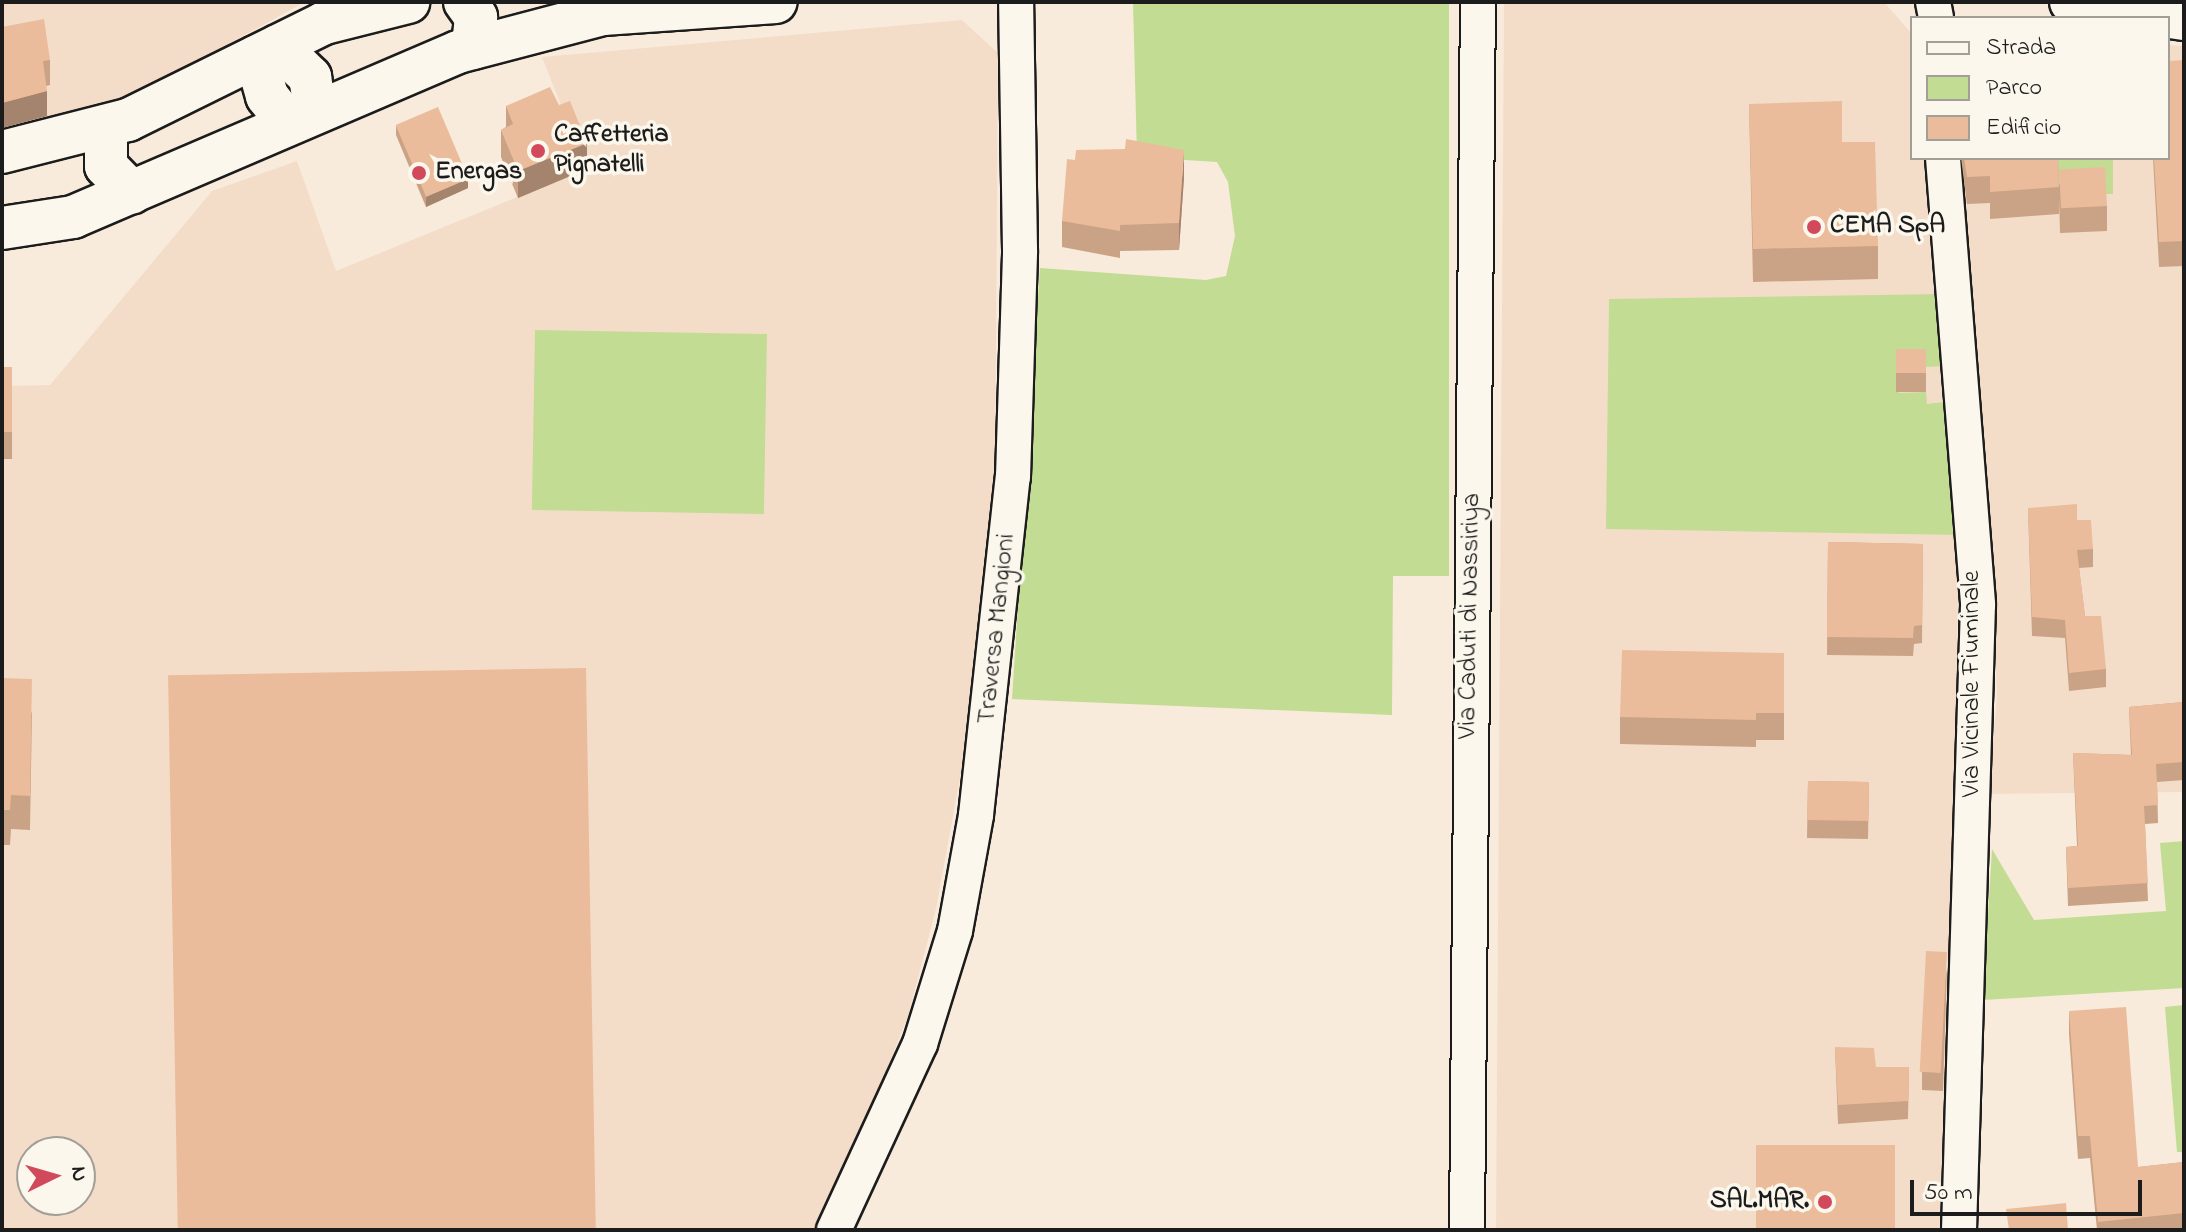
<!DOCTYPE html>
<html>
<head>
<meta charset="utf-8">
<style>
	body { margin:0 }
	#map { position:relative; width:2186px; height:1232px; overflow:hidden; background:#f8ebdc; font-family:"Indie Flower",sans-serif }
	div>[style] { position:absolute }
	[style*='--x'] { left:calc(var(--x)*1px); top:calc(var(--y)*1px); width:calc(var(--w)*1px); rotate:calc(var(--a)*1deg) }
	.built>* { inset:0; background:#f4ddc8 }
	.green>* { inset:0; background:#c2dc93; transform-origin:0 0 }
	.roads { filter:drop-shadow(2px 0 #1c1c1c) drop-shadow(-2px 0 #1c1c1c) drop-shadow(0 2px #1c1c1c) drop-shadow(0 -2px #1c1c1c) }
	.minor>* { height:34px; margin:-17px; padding:0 17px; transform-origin:17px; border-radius:17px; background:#fbf7ec }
	.tertiary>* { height:42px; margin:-21px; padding:0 21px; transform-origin:21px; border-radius:21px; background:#fbf7ec }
	.wall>* { inset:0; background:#caa285; transform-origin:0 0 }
	.shaded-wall>* { inset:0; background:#a4846c }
	.building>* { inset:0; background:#ebbc9b; transform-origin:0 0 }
	.dots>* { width:22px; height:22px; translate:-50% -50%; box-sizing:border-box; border:4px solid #fbf7ec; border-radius:50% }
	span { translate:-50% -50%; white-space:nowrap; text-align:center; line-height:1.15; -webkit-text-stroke:7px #fbf7ec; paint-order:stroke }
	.poi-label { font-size:26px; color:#1c1c1c; font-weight:700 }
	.left { translate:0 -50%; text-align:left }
	.right { translate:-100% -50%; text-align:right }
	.street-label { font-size:26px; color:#1c1c1c }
	.frame { position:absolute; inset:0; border:4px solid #1c1c1c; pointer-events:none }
	.legend { position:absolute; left:1910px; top:16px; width:260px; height:144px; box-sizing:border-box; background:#fbf7ec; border:2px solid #a29f99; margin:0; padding:10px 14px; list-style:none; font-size:24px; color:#1c1c1c }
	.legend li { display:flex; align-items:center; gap:16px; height:40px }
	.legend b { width:40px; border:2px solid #a29f99 }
	.north { position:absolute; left:16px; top:1136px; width:80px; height:80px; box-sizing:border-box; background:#fbf7ec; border:2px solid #a29f99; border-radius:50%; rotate:85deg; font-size:22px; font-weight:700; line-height:32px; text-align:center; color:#1c1c1c }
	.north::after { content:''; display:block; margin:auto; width:28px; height:36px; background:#d1495b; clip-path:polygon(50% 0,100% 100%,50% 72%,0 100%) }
	.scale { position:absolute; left:1910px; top:1180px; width:232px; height:36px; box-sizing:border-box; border:4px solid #1c1c1c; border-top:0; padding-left:10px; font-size:24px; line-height:28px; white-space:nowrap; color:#1c1c1c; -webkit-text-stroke:6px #fbf7ec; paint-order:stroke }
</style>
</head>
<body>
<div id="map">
	<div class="built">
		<div style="clip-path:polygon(2px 2px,305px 2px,137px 94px,48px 124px,2px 129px)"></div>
		<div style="clip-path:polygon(1504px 2px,1884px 2px,1912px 34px,1912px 158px,1935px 158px,1959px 535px,1948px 1230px,1496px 1230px)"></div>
		<div style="clip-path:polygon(evenodd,962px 20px,998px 53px,995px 490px,963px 761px,936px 909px,908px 1016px,837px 1194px,817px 1230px,2px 1230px,2px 386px,50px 385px,212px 191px,297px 161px,336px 271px,586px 169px,542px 57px,962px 20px,32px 1152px,80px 1152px,80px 1200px,32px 1200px,32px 1152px)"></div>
		<div style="clip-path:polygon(2168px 45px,2184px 46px,2184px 792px,1988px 794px,1997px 697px,1995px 641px,1959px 158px,2168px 158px)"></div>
	</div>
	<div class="green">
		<div style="clip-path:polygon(1133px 2px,1449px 2px,1449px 576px,1393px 576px,1392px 715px,1012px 699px,1040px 268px,1206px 280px,1226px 276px,1235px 236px,1228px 182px,1217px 162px,1137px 157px)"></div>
		<div style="left:2056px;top:158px;width:57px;height:36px"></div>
		<div style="clip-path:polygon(1944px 294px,1949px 366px,1896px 368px,1899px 393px,1926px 392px,1927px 404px,1953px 401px,1963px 535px,1606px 529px,1609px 299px)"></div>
		<div style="left:767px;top:334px;width:180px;height:232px;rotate:91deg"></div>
		<div style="clip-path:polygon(2184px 841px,2184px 988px,1983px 1000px,1992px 849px,2034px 920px,2166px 911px,2160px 843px)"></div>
		<div style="clip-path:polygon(2184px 1005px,2184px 1152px,2177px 1152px,2165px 1007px)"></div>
	</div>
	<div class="roads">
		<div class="minor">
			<div style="--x:1933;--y:2;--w:16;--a:79"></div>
			<div style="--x:1943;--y:158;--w:448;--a:85.5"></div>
			<div style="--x:1978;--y:605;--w:625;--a:91.74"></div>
			<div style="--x:834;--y:1230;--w:205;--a:-65.2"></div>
			<div style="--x:920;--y:1044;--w:118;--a:-72.8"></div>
			<div style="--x:955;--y:931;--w:118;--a:-79.7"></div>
			<div style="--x:976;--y:815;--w:340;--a:-83.8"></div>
			<div style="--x:1013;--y:477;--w:227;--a:-88.2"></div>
			<div style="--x:1020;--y:250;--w:248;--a:-90.9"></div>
			<div style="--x:1467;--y:1230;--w:1228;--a:-89.49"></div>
		</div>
		<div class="tertiary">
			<div style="--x:465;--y:2;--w:19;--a:54"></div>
			<div style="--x:476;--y:17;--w:31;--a:96"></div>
			<div style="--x:2071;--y:2;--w:114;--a:8.6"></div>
			<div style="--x:278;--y:46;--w:45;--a:44.1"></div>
			<div style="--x:310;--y:77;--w:33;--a:81"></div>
			<div style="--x:256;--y:57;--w:41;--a:74.2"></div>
			<div style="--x:267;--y:96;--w:34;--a:52"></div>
			<div style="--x:106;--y:126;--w:40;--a:90"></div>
			<div style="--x:106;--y:166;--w:37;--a:46"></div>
			<div style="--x:2;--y:152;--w:130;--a:-14.3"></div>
			<div style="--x:128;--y:120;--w:219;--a:-26.3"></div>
			<div style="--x:324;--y:23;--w:87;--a:-14"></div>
			<div style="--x:2;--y:228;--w:72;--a:-8.8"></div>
			<div style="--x:73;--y:217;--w:419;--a:-23.2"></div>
			<div style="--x:458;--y:52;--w:150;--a:-14.7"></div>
			<div style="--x:603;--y:14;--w:173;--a:-4"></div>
		</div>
	</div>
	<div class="wall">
		<div style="clip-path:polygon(2px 27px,50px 60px,50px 85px,46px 86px,47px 116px,2px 128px)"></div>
		<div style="clip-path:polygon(2184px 60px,2184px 266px,2159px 267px,2153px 158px,2168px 158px)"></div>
		<div style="clip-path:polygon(1749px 104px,1842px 142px,1878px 246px,1878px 279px,1753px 282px)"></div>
		<div style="clip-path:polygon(506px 106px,587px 169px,518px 198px,501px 157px,501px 130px,506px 127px)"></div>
		<div style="clip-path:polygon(396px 126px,468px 188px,426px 207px,396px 135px)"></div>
		<div style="clip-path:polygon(1961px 158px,2058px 158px,2059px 184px,2107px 206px,2107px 231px,2060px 233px,2059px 198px,2059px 214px,1990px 219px,1990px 203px,1967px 204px)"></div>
		<div style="clip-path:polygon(1184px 177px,1179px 250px,1120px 251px,1120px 258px,1062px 247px,1062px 221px)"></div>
		<div style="left:1926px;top:349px;width:43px;height:30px;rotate:90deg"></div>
		<div style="left:2px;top:367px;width:10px;height:92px"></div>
		<div style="clip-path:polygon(2028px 508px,2077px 520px,2093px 549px,2093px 567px,2079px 568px,2085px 616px,2106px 669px,2106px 687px,2069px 691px,2065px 638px,2032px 636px)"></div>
		<div style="clip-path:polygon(1828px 542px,1923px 544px,1922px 643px,1914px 644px,1913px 656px,1827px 655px)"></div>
		<div style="clip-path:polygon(1784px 653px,1784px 740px,1756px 740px,1756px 747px,1620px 744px,1620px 717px)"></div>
		<div style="clip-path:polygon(2px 678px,32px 713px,30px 830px,11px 829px,10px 845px,2px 845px)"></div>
		<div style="clip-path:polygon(2184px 702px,2184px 780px,2157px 782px,2158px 823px,2145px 824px,2148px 901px,2068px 906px,2066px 847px,2077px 846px,2073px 753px,2131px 755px,2129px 707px)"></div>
		<div style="left:1808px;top:781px;width:61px;height:57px;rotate:1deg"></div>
		<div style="clip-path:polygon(1947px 970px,1943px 1091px,1922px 1090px,1922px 1072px)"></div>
		<div style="clip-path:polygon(2069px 1011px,2138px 1167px,2184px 1162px,2184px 1230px,2097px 1230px,2090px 1158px,2078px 1159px,2069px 1034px)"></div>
		<div style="clip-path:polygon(1835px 1047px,1876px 1067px,1909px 1067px,1908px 1119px,1838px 1124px)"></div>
	</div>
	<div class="shaded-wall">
		<div style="clip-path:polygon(47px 91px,47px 116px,2px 128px,2px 103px)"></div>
		<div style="clip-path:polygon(587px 143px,587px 169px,518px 198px,518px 171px)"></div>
		<div style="clip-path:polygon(1184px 150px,1184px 177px,1179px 250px,1179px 223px)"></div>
		<div style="clip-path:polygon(468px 179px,468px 188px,426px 207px,426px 197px)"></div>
	</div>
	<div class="building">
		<div style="clip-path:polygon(44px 19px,50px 60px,43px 61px,47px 91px,2px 103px,2px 27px)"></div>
		<div style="clip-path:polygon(2184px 60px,2184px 241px,2159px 242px,2154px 158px,2168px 158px,2168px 61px)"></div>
		<div style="clip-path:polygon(550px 87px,559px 105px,570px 101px,587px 143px,518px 171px,501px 130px,513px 124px,506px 106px)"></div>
		<div style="clip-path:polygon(1842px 101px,1842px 142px,1875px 142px,1878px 246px,1753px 249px,1749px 104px)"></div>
		<div style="left:438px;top:107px;width:78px;height:46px;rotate:67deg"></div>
		<div style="clip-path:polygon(1126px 139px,1184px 150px,1179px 223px,1120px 225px,1120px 231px,1062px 221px,1067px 159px,1075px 160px,1076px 150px,1125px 149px)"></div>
		<div style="clip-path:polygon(1964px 158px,2058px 158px,2059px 187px,1990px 192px,1990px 176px,1967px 177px)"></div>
		<div style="left:2105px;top:167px;width:39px;height:46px;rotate:87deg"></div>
		<div style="left:1926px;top:349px;width:24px;height:30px;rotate:90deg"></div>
		<div style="left:2px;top:367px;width:10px;height:65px"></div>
		<div style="clip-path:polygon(2077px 504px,2077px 520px,2091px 520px,2093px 549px,2077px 550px,2085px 616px,2101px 616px,2106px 669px,2069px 673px,2065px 620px,2032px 617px,2028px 508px)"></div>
		<div style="clip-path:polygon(1828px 542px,1923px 544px,1922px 625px,1914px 626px,1913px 638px,1827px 637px)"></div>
		<div style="clip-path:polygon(1622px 650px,1784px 653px,1784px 713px,1756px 713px,1756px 720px,1620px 717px)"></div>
		<div style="left:586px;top:668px;width:562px;height:418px;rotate:89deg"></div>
		<div style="clip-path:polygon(2px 678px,32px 679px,30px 796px,11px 795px,10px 810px,2px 810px)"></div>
		<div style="clip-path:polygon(2184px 702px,2184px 762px,2156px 764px,2158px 805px,2144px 806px,2148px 883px,2068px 888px,2066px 847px,2078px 846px,2073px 753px,2132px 755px,2129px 707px)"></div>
		<div style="left:1808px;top:781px;width:61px;height:39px;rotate:1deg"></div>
		<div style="left:1926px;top:951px;width:21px;height:121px;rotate:3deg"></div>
		<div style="clip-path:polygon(2126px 1007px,2138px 1167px,2184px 1162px,2184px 1213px,2098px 1222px,2090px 1136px,2078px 1136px,2069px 1011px)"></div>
		<div style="clip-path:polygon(1835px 1047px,1874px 1048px,1876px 1067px,1909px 1067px,1908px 1101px,1838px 1105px)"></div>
		<div style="left:1756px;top:1145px;width:139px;height:85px"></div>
		<div style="clip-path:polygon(2066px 1203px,2068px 1230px,2009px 1230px,2006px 1209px)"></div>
	</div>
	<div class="dots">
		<div style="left:538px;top:151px;background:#d1495b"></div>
		<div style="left:419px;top:173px;background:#d1495b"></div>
		<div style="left:1814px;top:227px;background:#d1495b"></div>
		<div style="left:1825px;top:1202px;background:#d1495b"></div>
	</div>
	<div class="poi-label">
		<span class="left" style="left:554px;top:151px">Caffetteria<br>Pignatelli</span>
		<span class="left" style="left:435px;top:173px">Energas</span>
		<span class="left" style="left:1830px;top:227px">CEMA SpA</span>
		<span class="right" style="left:1809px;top:1202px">SAL.MAR.</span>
	</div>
	<div class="street-label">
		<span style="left:1471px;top:616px;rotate:-89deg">Via Caduti di Nassiriya</span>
		<span style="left:998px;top:629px;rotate:-84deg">Traversa Mangioni</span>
		<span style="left:1973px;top:684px;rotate:-90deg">Via Vicinale Fiuminale</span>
	</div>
	<div class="frame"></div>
	<ul class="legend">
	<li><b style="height:10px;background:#fbf7ec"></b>Strada</li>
	<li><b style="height:22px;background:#c2dc93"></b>Parco</li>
	<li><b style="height:22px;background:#ebbc9b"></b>Edificio</li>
	</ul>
	<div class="north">N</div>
	<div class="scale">50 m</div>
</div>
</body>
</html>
